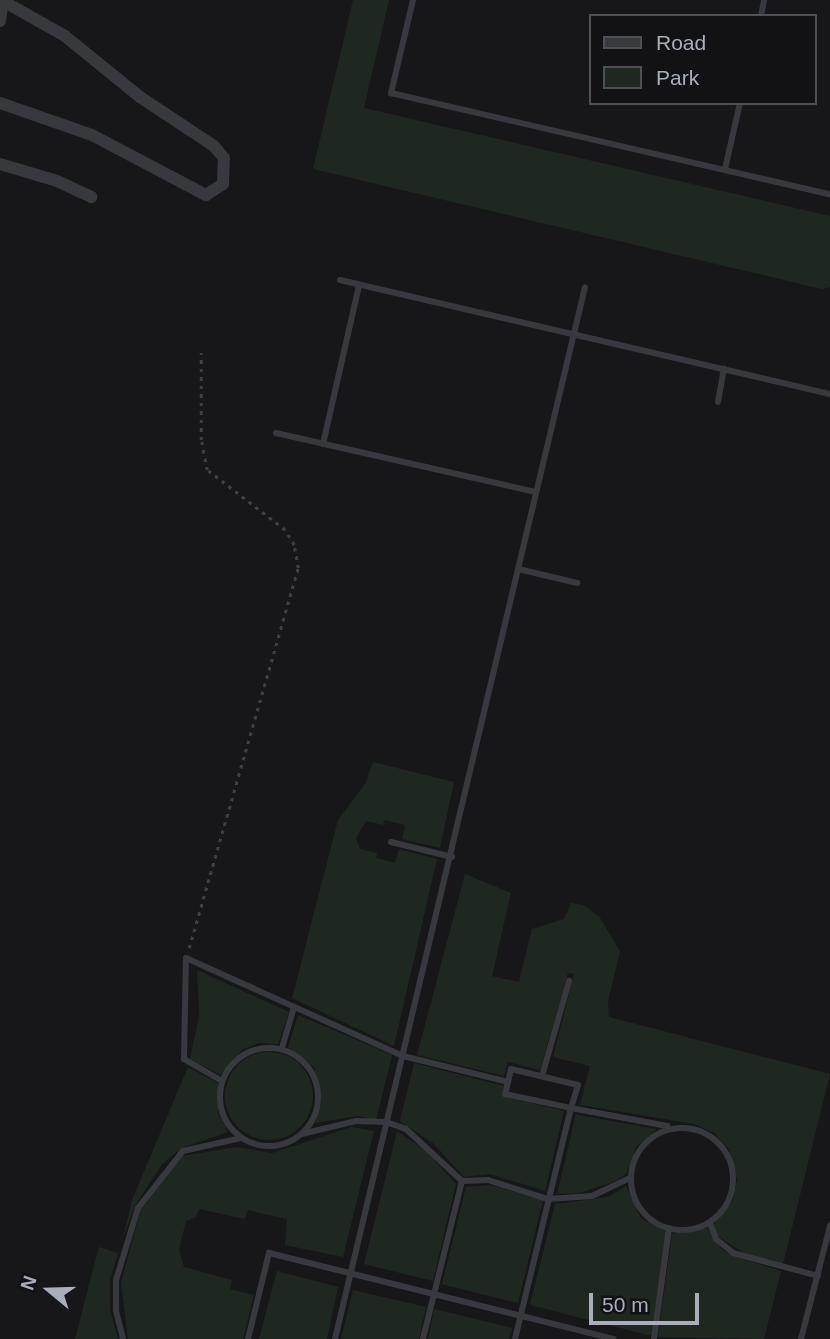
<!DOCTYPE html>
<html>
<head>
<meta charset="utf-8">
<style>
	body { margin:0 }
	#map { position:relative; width:830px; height:1339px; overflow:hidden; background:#171719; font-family:Helvetica,sans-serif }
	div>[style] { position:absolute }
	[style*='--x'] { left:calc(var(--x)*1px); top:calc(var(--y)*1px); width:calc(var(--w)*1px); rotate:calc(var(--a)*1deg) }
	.green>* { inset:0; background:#1f2820 }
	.round { border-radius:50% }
	.path>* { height:2.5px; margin-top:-1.25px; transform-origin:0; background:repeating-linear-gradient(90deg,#3e4046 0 3.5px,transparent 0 8.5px) }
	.lane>* { height:6px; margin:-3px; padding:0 3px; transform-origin:3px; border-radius:3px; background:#38393f }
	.lane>.ring { margin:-3px; padding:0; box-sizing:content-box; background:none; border:6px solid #38393f; border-radius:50% }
	.street>* { height:12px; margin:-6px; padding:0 6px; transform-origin:6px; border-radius:6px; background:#38393f }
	span { translate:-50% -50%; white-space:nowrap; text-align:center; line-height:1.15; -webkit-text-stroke:5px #121215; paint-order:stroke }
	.legend { position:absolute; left:589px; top:14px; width:228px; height:91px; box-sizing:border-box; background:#121215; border:2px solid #4e5057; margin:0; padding:9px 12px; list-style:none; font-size:21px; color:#a9aeba }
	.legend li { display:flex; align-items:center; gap:14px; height:35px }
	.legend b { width:35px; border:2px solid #4e5057 }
	.north { position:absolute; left:14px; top:1255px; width:70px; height:70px; -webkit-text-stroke:5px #121215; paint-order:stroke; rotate:289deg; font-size:19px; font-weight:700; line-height:28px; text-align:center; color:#a9aeba }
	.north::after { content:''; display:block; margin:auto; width:24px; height:32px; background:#a9aeba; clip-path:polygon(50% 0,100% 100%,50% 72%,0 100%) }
	.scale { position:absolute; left:589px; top:1293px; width:110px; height:32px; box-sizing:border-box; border:4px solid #a9aeba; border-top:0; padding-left:9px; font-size:21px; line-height:24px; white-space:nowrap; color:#a9aeba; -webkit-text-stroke:5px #121215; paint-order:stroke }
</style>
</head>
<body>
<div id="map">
	<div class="green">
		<div style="clip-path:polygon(353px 0,389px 0,364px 108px,830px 216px,830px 287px,822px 289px,313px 169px)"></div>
		<div style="clip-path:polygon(373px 762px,454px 782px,440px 848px,402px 839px,405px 825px,385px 820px,383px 825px,366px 821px,356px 838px,360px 849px,377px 853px,376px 858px,395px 863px,399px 849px,437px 859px,394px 1046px,292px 998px,338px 820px,365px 784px)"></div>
		<div style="clip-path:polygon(465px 874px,511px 893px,492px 976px,519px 982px,532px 929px,564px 919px,571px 903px,584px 905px,600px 918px,620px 951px,608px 1002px,609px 1017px,830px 1074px,783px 1264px,745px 1254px,718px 1236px,713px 1225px,733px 1201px,737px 1180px,729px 1149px,714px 1133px,694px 1124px,580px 1105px,590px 1066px,553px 1057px,574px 974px,568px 973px,540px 1070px,508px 1062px,504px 1076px,417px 1055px)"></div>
		<div style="clip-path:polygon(197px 970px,289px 1012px,278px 1044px,259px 1043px,242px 1050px,221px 1075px,190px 1059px,199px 1016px)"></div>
		<div style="clip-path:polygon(298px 1015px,392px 1055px,376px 1120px,357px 1116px,315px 1123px,321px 1104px,314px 1067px,288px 1047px)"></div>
		<div class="round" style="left:225px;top:1052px;width:88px;height:88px"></div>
		<div style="clip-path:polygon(414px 1063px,504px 1086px,502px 1096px,564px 1111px,545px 1191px,490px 1174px,464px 1177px,434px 1144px,400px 1121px)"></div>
		<div style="clip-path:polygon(188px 1067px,218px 1083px,218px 1113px,228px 1132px,182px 1148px,162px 1164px,135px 1206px,123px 1238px,132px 1200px)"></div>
		<div style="clip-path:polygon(576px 1114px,578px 1115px,657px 1129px,636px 1147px,626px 1174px,616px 1181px,579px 1193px,557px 1194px)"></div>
		<div style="clip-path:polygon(351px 1127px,374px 1131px,343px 1257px,285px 1245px,287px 1219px,248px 1210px,245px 1219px,199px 1209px,196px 1217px,186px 1221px,179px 1250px,184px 1267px,232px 1280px,230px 1289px,254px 1295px,243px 1339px,128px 1339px,121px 1282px,141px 1209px,182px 1156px,237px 1147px,272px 1153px)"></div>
		<div style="clip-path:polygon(397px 1131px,426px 1151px,456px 1184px,433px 1281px,364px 1264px)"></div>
		<div style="clip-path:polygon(491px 1185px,543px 1200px,518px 1303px,442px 1284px,466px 1187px)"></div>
		<div style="clip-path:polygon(626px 1186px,641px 1218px,666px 1232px,652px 1336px,530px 1305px,555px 1204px,608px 1197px)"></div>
		<div style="clip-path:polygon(708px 1228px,721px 1249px,733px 1256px,781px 1271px,764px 1339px,658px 1337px,672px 1234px)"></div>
		<div style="clip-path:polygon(99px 1247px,118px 1253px,110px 1280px,110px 1309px,118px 1339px,75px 1339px)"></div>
		<div style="clip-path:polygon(277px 1271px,338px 1287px,327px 1339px,259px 1339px)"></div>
		<div style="clip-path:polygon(353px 1290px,426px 1307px,419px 1339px,341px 1339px)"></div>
		<div style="clip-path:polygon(434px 1309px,512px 1328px,509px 1339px,428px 1339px)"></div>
	</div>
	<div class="path">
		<div style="--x:189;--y:948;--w:395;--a:-74"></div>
		<div style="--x:298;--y:568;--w:23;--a:-100"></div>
		<div style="--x:294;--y:545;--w:17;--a:-121"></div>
		<div style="--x:285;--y:530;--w:98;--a:-142.4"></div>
		<div style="--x:207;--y:470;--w:31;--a:-101"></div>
		<div style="--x:201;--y:440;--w:87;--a:-90"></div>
	</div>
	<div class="lane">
		<div style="--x:413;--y:0;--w:96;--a:103.3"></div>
		<div style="--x:391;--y:93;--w:450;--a:13"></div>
		<div style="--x:761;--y:16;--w:16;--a:-79"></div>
		<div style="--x:725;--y:169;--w:68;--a:-77.2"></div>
		<div style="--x:340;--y:280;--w:503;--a:13.1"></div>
		<div style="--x:718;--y:402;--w:34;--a:-80"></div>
		<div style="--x:276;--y:433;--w:266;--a:12.8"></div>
		<div style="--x:323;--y:444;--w:162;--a:-77.2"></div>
		<div style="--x:518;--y:569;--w:61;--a:13.3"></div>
		<div style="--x:391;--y:842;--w:63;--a:13.8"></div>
		<div class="ring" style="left:220px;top:1048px;width:92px;height:92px"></div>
		<div style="--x:282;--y:1048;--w:43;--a:-73.7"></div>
		<div style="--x:542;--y:1076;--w:99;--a:-74.1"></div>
		<div style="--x:222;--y:1081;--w:44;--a:-149.9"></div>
		<div style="--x:184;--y:1059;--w:101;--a:-88.9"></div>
		<div style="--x:186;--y:958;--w:238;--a:24.3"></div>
		<div style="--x:403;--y:1056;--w:108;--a:13.9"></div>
		<div class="ring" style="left:631px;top:1128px;width:96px;height:96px"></div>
		<div style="--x:302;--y:1134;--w:56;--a:-13.5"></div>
		<div style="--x:356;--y:1121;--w:30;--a:2"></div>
		<div style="--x:386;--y:1122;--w:21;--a:19"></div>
		<div style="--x:406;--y:1129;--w:76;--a:42.9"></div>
		<div style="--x:462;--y:1181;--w:163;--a:103.9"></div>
		<div style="--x:462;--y:1181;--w:26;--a:-2"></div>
		<div style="--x:488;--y:1180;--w:63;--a:17.6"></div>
		<div style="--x:548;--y:1199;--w:44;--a:-3.9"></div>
		<div style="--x:592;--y:1196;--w:42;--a:-25.3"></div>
		<div style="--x:710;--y:1223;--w:17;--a:69"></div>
		<div style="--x:716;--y:1239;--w:22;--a:39"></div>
		<div style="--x:733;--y:1253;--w:88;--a:15.1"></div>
		<div style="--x:123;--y:1339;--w:30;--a:-104"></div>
		<div style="--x:116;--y:1310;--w:30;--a:-90"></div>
		<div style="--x:116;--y:1280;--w:75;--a:-73"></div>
		<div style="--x:138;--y:1208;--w:73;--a:-51.7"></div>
		<div style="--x:183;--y:1151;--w:59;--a:-12.6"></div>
		<div style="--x:248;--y:1339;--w:89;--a:-76.3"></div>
		<div style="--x:269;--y:1253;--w:355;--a:14"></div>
		<div style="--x:335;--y:1339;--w:1081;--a:-76.63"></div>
		<div style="--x:515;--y:1339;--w:238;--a:-76.4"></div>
		<div style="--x:571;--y:1108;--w:24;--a:-73"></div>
		<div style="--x:578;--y:1085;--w:69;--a:-166.6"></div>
		<div style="--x:511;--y:1069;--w:26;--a:103"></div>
		<div style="--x:505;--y:1094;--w:67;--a:12"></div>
		<div style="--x:571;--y:1108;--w:98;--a:10.6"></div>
		<div style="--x:667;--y:1126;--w:3;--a:72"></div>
		<div style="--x:654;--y:1339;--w:112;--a:-82.3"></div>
		<div style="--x:801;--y:1339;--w:117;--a:-75.6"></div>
	</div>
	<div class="street">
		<div style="--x:0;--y:21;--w:21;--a:-82"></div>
		<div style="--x:0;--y:103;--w:97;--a:19.2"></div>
		<div style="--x:92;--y:135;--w:129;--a:27.8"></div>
		<div style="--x:206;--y:195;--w:20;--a:-33"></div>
		<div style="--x:223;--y:184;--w:26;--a:-88"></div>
		<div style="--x:224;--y:158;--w:16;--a:-130"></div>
		<div style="--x:214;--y:146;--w:89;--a:-146.5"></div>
		<div style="--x:140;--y:97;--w:97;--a:-140.9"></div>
		<div style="--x:65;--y:36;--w:71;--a:-150.6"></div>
		<div style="--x:0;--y:164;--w:59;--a:16.6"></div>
		<div style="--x:57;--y:181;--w:38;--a:25"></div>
	</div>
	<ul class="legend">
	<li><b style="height:9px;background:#38393f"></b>Road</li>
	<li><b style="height:19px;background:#1f2820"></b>Park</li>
	</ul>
	<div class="north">N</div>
	<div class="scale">50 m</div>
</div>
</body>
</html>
